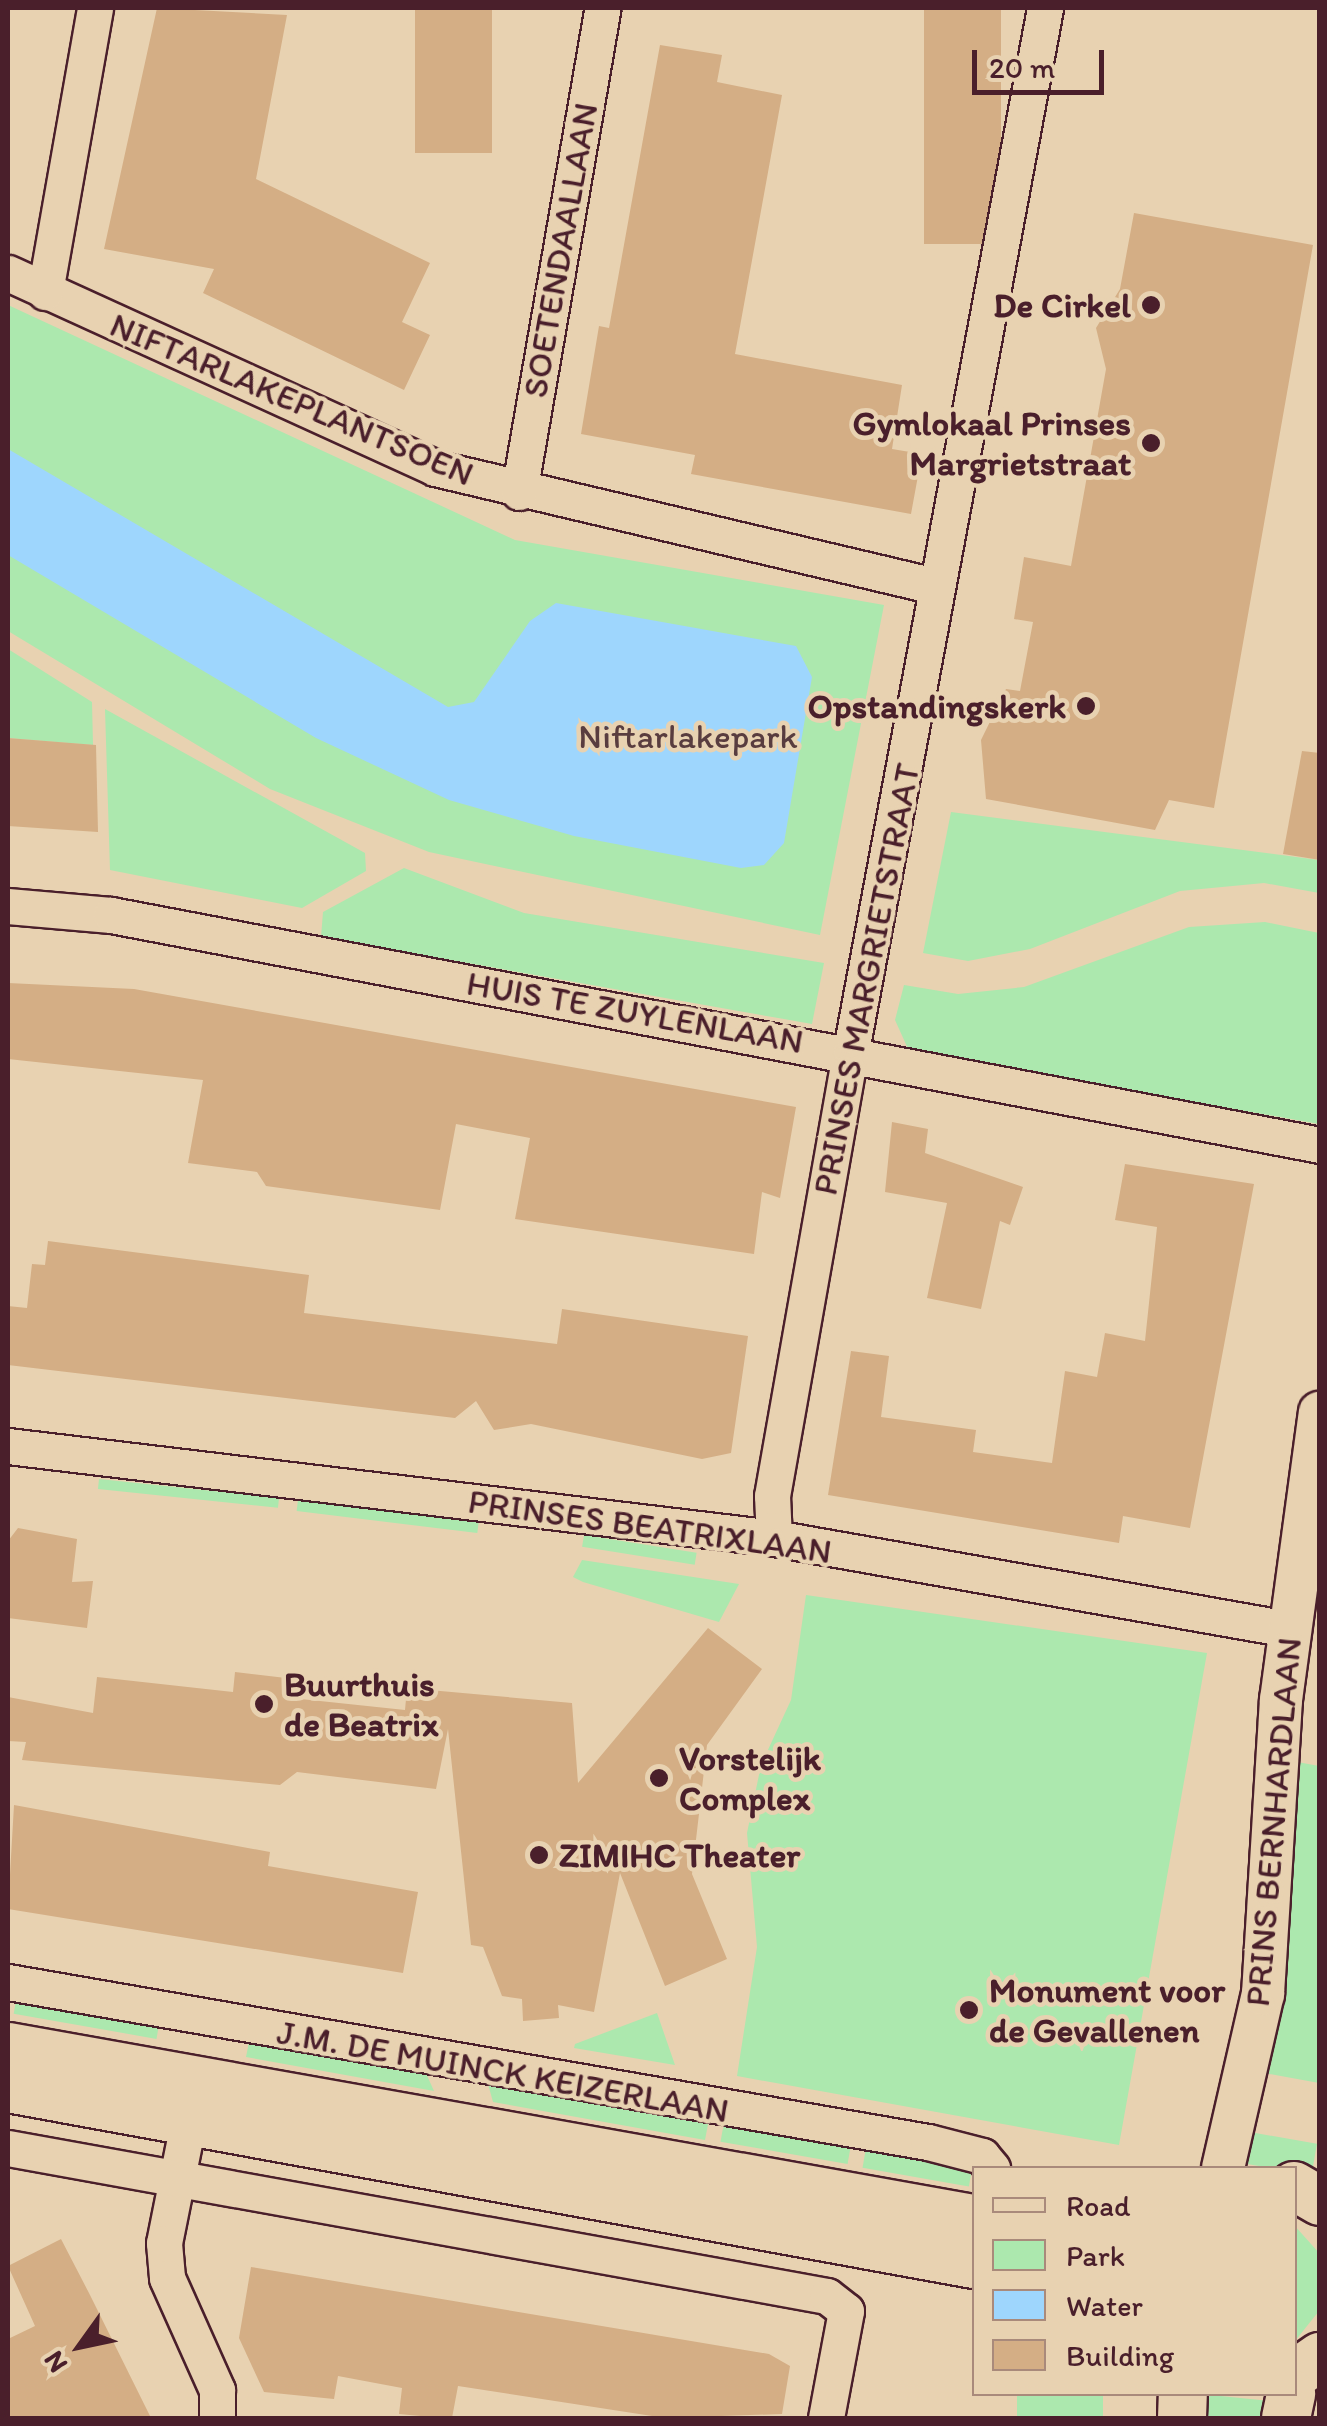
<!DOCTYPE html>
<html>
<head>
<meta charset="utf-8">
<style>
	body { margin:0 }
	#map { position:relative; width:1327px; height:2426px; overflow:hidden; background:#e8d2b1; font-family:Itim,sans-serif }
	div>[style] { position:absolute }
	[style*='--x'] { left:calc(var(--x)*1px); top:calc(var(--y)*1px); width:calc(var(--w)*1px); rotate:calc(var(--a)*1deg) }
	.green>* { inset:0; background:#ace8ae; transform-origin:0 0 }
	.water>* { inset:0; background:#9ed6fd }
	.building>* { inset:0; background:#d4ae85; transform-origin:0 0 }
	.roads { filter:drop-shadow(2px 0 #4a1f2b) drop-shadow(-2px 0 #4a1f2b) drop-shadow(0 2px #4a1f2b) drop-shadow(0 -2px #4a1f2b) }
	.minor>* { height:35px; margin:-17.5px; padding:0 17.5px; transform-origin:17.5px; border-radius:17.5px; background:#e8d2b1 }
	.tertiary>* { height:42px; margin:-21px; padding:0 21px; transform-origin:21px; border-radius:21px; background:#e8d2b1 }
	.secondary>* { height:48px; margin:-24px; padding:0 24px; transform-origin:24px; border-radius:24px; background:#e8d2b1 }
	.dots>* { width:28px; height:28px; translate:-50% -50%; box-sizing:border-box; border:5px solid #e8d2b1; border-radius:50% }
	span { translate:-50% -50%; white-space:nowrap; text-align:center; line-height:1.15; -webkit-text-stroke:9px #e8d2b1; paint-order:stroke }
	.street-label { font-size:35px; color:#4a1f2b }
	.poi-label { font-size:35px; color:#4a1f2b; font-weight:700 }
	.right { translate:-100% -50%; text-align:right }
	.left { translate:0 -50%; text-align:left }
	.park-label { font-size:35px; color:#593d3f }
	.frame { position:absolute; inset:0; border:10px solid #4a1f2b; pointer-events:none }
	.legend { position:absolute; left:972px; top:2166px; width:325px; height:230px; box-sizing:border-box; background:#e8d2b1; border:2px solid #a98a7b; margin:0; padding:12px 18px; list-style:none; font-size:30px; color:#4a1f2b }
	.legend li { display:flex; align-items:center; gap:20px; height:50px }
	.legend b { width:50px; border:2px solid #a98a7b }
	.north { position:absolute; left:30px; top:2296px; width:100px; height:100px; -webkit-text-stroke:8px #e8d2b1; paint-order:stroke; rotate:237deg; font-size:28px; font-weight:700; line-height:40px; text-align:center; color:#4a1f2b }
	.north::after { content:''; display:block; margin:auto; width:35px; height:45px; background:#4a1f2b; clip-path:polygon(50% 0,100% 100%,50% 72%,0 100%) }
	.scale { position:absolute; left:972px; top:50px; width:132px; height:45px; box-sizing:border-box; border:5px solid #4a1f2b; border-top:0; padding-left:12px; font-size:30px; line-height:35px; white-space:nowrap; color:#4a1f2b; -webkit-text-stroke:8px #e8d2b1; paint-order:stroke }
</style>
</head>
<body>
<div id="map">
	<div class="green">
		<div style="clip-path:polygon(8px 305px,515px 540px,884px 605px,820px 935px,429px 852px,270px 789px,8px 631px)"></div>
		<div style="clip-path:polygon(8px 649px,92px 702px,93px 745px,8px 738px)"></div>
		<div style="clip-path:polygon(105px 709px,365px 853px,366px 871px,302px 908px,110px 870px)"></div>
		<div style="clip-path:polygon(951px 812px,1319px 860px,1319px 893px,1264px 883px,1180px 891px,1030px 949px,968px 961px,923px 953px)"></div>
		<div style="clip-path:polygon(404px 868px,524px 913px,824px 963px,812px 1024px,321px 937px,323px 912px)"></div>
		<div style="clip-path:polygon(1265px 922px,1319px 933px,1319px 1124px,909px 1051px,895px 1020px,904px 985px,958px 994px,1024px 987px,1189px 927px)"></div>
		<div style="left:99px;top:1479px;width:181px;height:10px;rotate:6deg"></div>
		<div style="left:298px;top:1500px;width:182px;height:11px;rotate:7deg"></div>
		<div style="left:584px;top:1535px;width:114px;height:12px;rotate:9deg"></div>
		<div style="clip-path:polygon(582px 1560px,739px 1584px,719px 1622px,583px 1582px,573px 1577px)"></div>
		<div style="clip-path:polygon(806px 1595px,1207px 1653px,1119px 2145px,737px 2076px,757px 1947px,747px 1833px,761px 1765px,791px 1700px)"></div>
		<div style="clip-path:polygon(1292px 1761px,1319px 1766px,1319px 2083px,1259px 2072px)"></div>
		<div style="left:17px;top:1995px;width:145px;height:19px;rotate:10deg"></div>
		<div style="clip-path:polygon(657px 2013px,675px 2065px,574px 2048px,575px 2044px)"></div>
		<div style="clip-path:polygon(250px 2037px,425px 2071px,434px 2091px,246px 2057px)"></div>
		<div style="clip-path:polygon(488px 2084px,709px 2119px,705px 2140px,493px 2102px)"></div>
		<div style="left:724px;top:2122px;width:129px;height:20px;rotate:10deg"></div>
		<div style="left:1250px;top:2132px;width:68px;height:32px;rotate:10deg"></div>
		<div style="left:866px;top:2148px;width:108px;height:20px;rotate:10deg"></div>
		<div style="clip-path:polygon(1294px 2225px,1320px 2254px,1319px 2311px,1295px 2341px)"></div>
		<div style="left:1017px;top:2394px;width:86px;height:24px"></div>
		<div style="clip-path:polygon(1201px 2394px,1270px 2401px,1271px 2418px,1197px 2418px)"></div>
	</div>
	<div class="water">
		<div style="clip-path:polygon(8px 449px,448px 707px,474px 702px,530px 621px,556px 603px,796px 646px,812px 677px,784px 843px,764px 865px,741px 868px,574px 836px,449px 800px,316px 738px,8px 555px)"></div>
	</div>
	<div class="building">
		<div style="clip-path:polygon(157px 8px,287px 15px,256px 179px,430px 263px,402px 322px,430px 335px,404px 390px,203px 293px,214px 269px,104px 249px)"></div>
		<div style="left:415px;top:8px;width:77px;height:145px"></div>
		<div style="left:924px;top:8px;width:77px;height:236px"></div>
		<div style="clip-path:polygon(660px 45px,722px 55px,717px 82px,782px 95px,735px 354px,902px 385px,892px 449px,922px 454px,911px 514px,691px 474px,695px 455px,581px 434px,599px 326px,609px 328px)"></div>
		<div style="clip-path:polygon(1134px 213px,1313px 245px,1214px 808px,1169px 800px,1155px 830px,986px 799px,981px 740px,1006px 689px,1020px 691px,1033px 622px,1014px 619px,1024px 557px,1071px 566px,1106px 369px,1096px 328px,1120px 289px)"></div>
		<div style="clip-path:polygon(8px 738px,96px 745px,98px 832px,8px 826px)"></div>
		<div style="clip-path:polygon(1302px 751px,1320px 753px,1320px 860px,1283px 854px)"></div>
		<div style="clip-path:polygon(8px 983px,134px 989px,796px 1107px,780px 1198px,762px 1192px,754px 1254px,515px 1219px,530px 1138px,456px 1124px,440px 1210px,266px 1186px,257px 1172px,188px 1163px,203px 1080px,8px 1059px)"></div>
		<div style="clip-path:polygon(892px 1122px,928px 1129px,925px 1153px,1023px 1187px,1010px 1225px,1000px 1221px,981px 1309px,927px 1298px,947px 1203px,885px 1192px)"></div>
		<div style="clip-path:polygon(1125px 1164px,1254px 1184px,1190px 1528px,1123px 1516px,1119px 1543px,828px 1495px,851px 1351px,889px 1356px,881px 1417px,976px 1430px,973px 1452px,1052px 1463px,1065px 1371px,1097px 1377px,1105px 1333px,1145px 1341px,1157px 1227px,1115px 1220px)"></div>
		<div style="clip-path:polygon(48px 1241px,309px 1275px,304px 1313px,557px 1344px,562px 1309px,748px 1336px,731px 1453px,702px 1459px,531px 1424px,494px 1430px,476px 1401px,455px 1418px,8px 1365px,8px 1306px,27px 1308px,32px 1264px,45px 1265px)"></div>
		<div style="clip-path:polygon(18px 1528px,77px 1539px,72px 1582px,93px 1581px,87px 1628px,8px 1618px,8px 1541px)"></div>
		<div style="clip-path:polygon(708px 1628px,762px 1669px,707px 1745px,692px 1874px,727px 1959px,665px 1986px,620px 1873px,594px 2012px,558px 2005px,559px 2018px,523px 2021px,522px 1999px,502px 1996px,483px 1947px,471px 1945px,448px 1729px,436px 1789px,297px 1772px,280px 1785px,22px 1760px,26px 1742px,8px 1741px,8px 1697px,93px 1713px,97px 1677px,233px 1692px,235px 1672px,303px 1680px,301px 1699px,405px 1710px,407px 1688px,572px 1703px,578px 1783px)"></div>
		<div style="clip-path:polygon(14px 1805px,270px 1852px,268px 1866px,418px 1892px,403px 1973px,8px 1909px)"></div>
		<div style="clip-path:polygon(61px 2239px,90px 2295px,151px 2418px,8px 2418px,8px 2339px,35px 2326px,8px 2266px)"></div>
		<div style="clip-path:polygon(251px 2267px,769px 2354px,790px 2366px,782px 2414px,665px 2418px,458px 2386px,452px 2418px,442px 2418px,399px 2414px,402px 2388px,338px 2376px,334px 2399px,264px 2392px,239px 2338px)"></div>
	</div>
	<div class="roads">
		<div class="minor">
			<div style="--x:8;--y:273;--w:469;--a:24.5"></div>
			<div style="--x:435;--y:468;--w:514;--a:13.28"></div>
			<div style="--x:45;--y:292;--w:288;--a:-80"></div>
			<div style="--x:519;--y:492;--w:491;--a:-80.2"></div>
			<div style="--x:8;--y:906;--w:103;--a:5"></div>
			<div style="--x:111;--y:915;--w:1231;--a:10.77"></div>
			<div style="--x:8;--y:1446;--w:772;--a:6.85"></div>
			<div style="--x:774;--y:1538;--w:522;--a:10.04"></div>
			<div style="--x:774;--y:1538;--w:42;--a:-92.7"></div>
			<div style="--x:772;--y:1496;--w:453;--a:-80"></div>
			<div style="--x:851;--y:1050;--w:1060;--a:-79.45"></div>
			<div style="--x:8;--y:1982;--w:934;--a:9.87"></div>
			<div style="--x:928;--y:2142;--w:56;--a:14.5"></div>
			<div style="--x:982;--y:2156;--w:16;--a:50"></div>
			<div style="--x:193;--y:2098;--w:148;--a:101.3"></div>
			<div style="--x:164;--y:2243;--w:35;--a:85"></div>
			<div style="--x:167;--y:2278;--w:123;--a:65.9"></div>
			<div style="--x:217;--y:2390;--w:28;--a:90"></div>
			<div style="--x:8;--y:2148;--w:832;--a:10.24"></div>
			<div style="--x:827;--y:2296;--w:24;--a:38"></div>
			<div style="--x:846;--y:2311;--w:109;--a:100.6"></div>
		</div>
		<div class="tertiary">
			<div style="--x:1223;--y:2168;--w:179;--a:-77.1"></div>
			<div style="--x:1263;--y:1994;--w:295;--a:-86.5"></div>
			<div style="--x:1281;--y:1700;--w:290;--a:-82.3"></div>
		</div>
		<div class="secondary">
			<div style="--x:8;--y:2047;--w:981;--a:10.1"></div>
			<div style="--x:8;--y:2088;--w:982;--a:10.33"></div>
			<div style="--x:1294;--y:2186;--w:30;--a:30"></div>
			<div style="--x:1294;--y:2375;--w:32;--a:-35"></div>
			<div style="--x:1182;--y:2418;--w:24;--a:-88"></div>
			<div style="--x:1286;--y:2418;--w:25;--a:-78"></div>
		</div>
	</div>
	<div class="dots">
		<div style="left:1151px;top:305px;background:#4a1f2b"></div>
		<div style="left:1151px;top:443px;background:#4a1f2b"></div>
		<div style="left:1086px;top:706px;background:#4a1f2b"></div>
		<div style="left:264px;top:1704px;background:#4a1f2b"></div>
		<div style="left:659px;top:1778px;background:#4a1f2b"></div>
		<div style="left:539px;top:1855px;background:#4a1f2b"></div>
		<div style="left:969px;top:2010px;background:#4a1f2b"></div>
	</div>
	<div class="street-label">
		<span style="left:560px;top:250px;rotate:-80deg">SOETENDAALLAAN</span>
		<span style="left:292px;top:399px;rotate:23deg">NIFTARLAKEPLANTSOEN</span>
		<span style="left:866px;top:979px;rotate:-79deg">PRINSES MARGRIETSTRAAT</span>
		<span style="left:635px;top:1012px;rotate:10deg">HUIS TE ZUYLENLAAN</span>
		<span style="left:650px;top:1526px;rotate:8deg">PRINSES BEATRIXLAAN</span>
		<span style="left:1273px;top:1822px;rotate:-85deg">PRINS BERNHARDLAAN</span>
		<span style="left:503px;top:2071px;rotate:10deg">J.M. DE MUINCK KEIZERLAAN</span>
	</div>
	<div class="poi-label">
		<span class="right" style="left:1131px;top:305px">De Cirkel</span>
		<span class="right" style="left:1131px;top:443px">Gymlokaal Prinses<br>Margrietstraat</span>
		<span class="right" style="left:1066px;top:706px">Opstandingskerk</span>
		<span class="left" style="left:284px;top:1704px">Buurthuis<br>de Beatrix</span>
		<span class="left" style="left:679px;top:1778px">Vorstelijk<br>Complex</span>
		<span class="left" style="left:559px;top:1855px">ZIMIHC Theater</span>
		<span class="left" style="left:989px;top:2010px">Monument voor<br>de Gevallenen</span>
	</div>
	<div class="park-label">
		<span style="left:688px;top:736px">Niftarlakepark</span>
	</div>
	<div class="frame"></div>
	<ul class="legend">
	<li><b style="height:12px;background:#e8d2b1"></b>Road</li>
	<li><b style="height:28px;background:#ace8ae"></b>Park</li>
	<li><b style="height:28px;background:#9ed6fd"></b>Water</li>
	<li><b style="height:28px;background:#d4ae85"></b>Building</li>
	</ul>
	<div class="north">N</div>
	<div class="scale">20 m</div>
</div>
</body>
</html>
